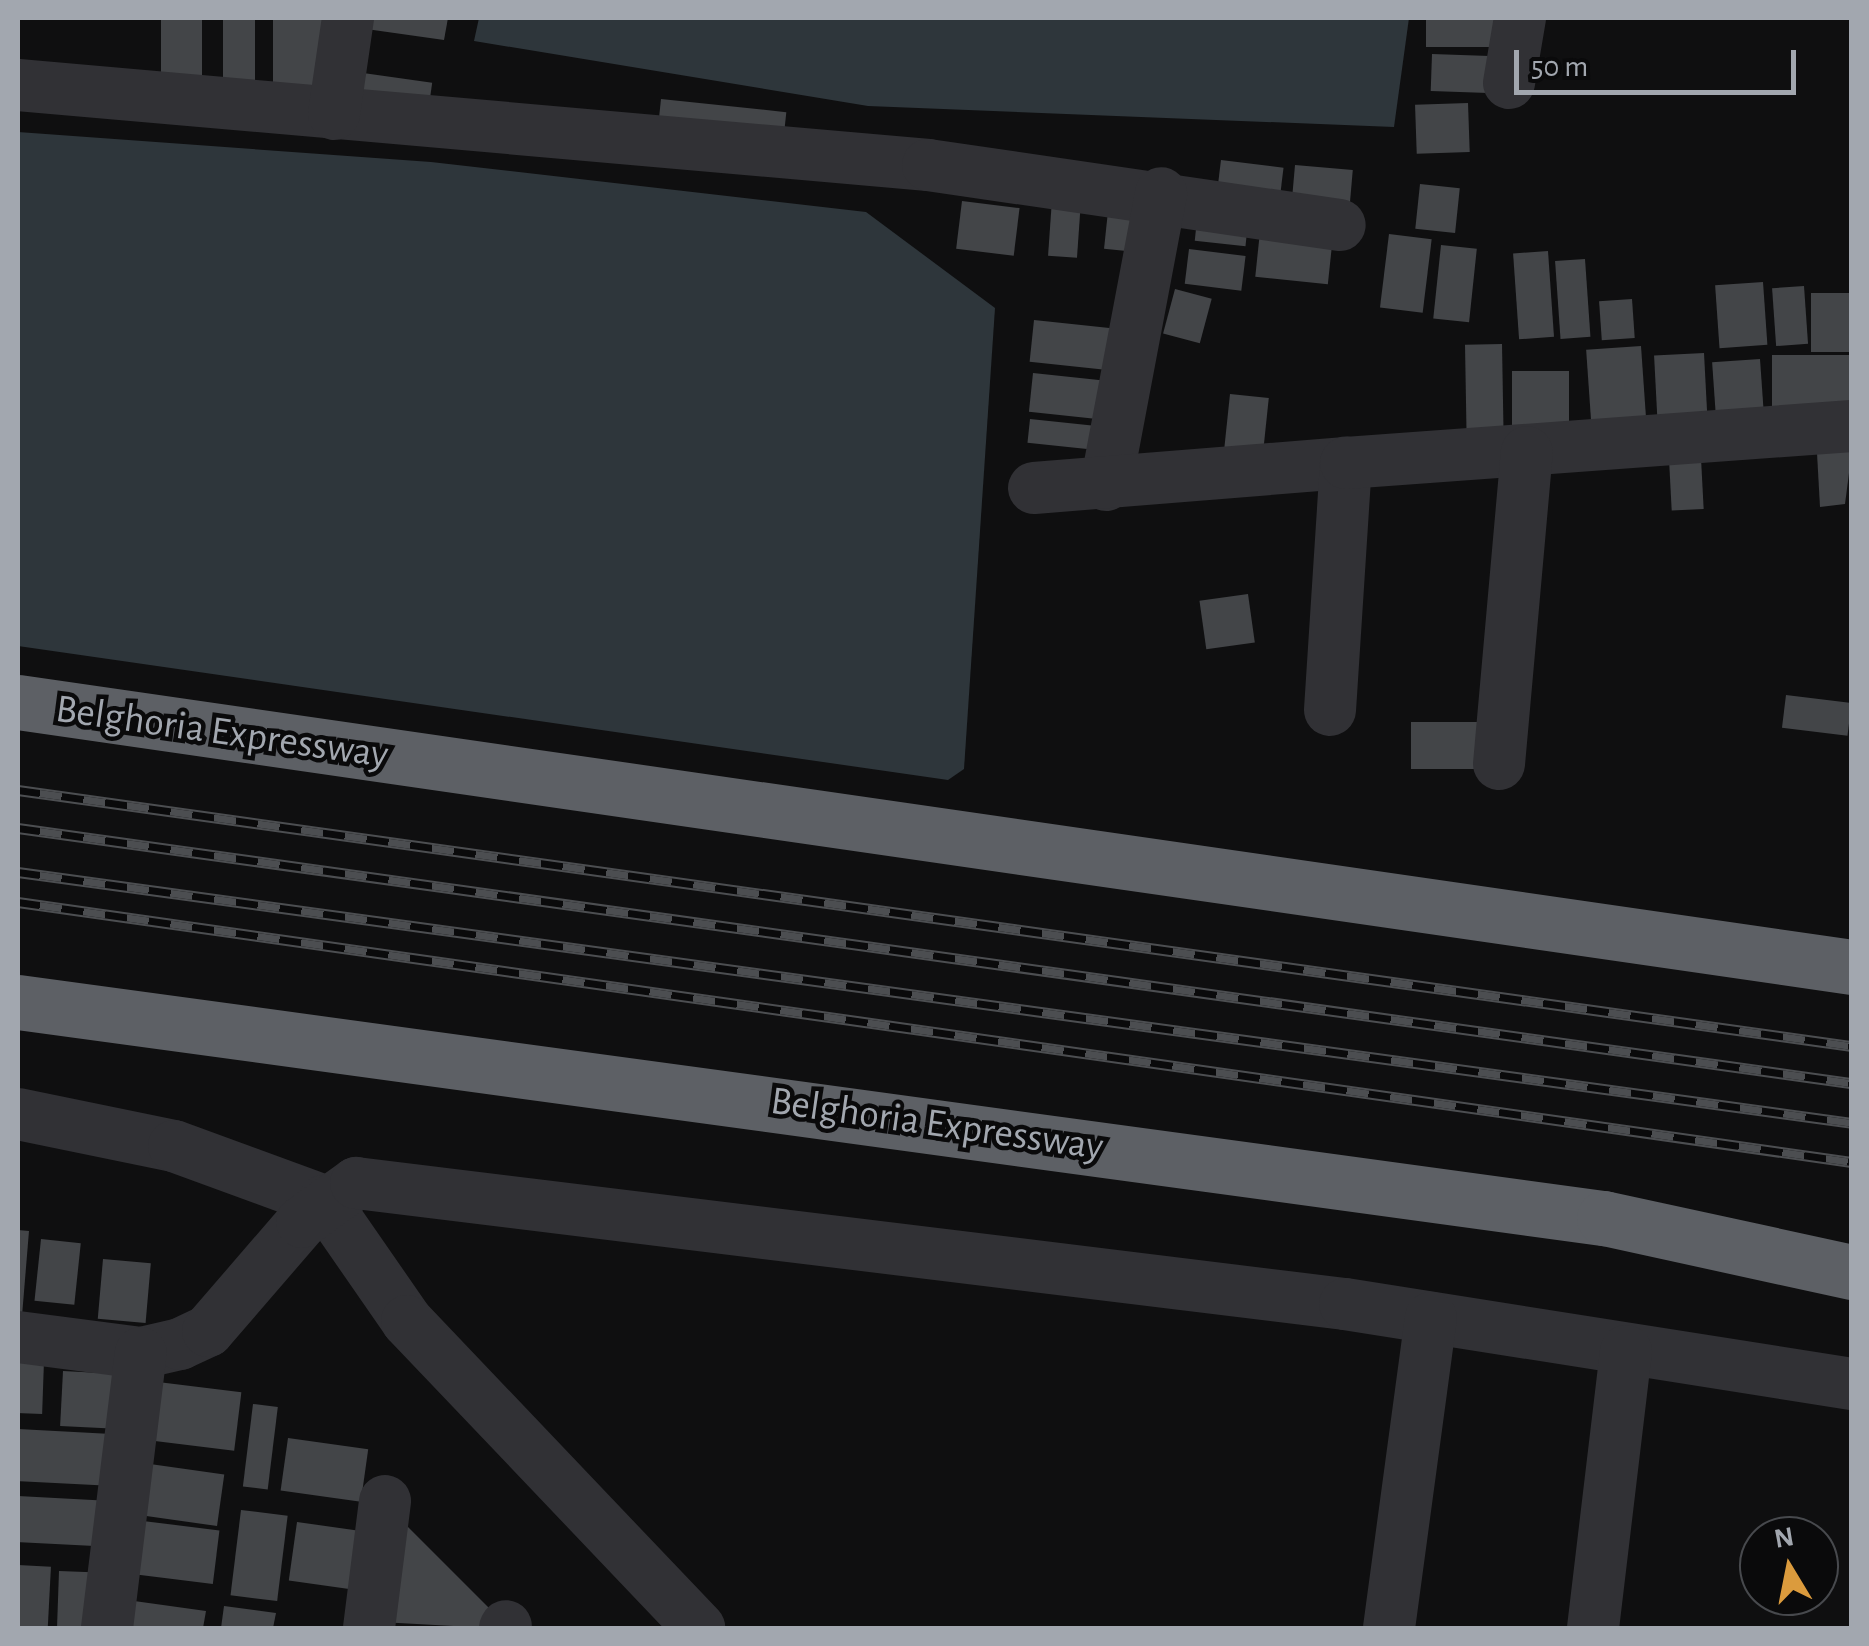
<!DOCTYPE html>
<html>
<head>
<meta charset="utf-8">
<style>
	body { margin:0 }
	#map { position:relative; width:1869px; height:1646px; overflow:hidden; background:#0f0f10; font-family:"Alegreya Sans",sans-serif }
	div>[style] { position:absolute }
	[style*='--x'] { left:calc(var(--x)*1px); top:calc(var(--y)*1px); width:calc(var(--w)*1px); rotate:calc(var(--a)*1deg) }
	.water>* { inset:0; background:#2e363b }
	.building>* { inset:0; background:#434548; transform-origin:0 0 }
	.minor>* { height:52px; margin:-26px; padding:0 26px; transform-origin:26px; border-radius:26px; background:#313135 }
	.highway>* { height:55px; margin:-27.5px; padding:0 27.5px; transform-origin:27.5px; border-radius:27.5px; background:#5d6065 }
	.rail>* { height:11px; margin-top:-5.5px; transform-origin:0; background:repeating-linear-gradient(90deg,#0a0a0b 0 22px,#4c4e51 0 44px); box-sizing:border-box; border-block:2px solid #4c4e51 }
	span { translate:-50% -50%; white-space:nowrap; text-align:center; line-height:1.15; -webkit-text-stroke:9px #0a0a0b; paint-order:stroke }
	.street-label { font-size:40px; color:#a2a7af }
	.frame { position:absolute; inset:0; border:20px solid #a2a7af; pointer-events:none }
	.north { position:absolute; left:1739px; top:1516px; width:100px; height:100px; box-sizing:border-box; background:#0a0a0b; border:2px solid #47494d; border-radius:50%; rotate:350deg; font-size:28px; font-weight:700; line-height:40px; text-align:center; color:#a2a7af }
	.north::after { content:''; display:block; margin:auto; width:35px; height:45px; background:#db9b3d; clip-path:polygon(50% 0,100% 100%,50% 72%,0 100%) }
	.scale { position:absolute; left:1514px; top:50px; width:282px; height:45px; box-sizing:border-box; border:5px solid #a2a7af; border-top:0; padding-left:12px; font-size:30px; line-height:35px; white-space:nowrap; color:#a2a7af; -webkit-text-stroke:8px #0a0a0b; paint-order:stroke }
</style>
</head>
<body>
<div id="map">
	<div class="water">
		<div style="clip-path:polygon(479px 18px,1409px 18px,1394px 127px,868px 106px,474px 41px)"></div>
		<div style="clip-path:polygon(18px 132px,431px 162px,866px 212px,995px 308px,964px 769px,948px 780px,18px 646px)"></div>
	</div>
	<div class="building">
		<div style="left:161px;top:18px;width:41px;height:64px"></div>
		<div style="left:223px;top:18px;width:32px;height:64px"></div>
		<div style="left:273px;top:18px;width:61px;height:74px"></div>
		<div style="clip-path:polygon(353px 18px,448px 18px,444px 40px,352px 27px)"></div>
		<div style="left:1426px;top:18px;width:76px;height:29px"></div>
		<div style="left:1432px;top:54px;width:65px;height:37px;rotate:2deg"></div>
		<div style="left:349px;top:71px;width:84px;height:23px;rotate:8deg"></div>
		<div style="left:661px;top:99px;width:126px;height:30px;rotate:6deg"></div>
		<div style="left:1468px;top:103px;width:49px;height:53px;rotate:88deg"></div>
		<div style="left:1221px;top:160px;width:63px;height:38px;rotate:7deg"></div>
		<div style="left:1295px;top:165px;width:58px;height:45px;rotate:5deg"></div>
		<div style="left:1420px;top:184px;width:40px;height:45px;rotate:6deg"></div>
		<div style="left:1053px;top:185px;width:29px;height:71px;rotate:4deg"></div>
		<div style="left:1110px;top:192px;width:30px;height:57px;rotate:6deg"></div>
		<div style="left:962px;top:201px;width:58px;height:48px;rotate:7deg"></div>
		<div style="left:1198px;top:210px;width:51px;height:31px;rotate:6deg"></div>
		<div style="left:1261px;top:222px;width:73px;height:55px;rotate:6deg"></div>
		<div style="left:1389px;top:234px;width:43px;height:74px;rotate:7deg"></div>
		<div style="left:1441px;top:245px;width:36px;height:74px;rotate:6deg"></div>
		<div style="left:1189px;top:249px;width:57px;height:35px;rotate:7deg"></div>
		<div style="left:1548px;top:251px;width:86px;height:35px;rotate:86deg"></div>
		<div style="left:1585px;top:259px;width:78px;height:30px;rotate:86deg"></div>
		<div style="left:1763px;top:282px;width:63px;height:48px;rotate:86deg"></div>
		<div style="left:1804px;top:286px;width:58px;height:32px;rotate:86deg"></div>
		<div style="left:1175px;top:289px;width:38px;height:46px;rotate:15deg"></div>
		<div style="left:1852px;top:293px;width:59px;height:41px;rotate:90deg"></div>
		<div style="left:1632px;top:299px;width:39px;height:33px;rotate:86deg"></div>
		<div style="left:1034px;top:320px;width:83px;height:42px;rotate:6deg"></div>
		<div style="left:1502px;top:344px;width:99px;height:37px;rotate:89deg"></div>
		<div style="left:1641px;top:346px;width:81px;height:55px;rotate:86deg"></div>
		<div style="left:1704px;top:353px;width:72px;height:50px;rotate:87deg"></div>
		<div style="left:1852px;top:355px;width:62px;height:80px;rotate:90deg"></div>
		<div style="left:1760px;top:359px;width:61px;height:48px;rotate:86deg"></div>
		<div style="left:1512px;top:371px;width:57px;height:69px"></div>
		<div style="left:1033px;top:373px;width:78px;height:39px;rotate:6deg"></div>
		<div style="left:1230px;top:394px;width:39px;height:64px;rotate:6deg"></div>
		<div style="left:1030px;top:419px;width:67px;height:24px;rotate:6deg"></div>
		<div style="clip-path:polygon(1852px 450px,1845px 504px,1820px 507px,1817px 453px)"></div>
		<div style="left:1701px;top:458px;width:51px;height:32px;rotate:87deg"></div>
		<div style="left:1248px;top:594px;width:49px;height:49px;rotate:82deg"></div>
		<div style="left:1786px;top:695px;width:66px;height:33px;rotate:7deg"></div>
		<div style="left:1478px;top:722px;width:47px;height:67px;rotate:90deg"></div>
		<div style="clip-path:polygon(18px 1230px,29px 1231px,22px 1316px,18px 1315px)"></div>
		<div style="left:41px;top:1239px;width:40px;height:62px;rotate:6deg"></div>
		<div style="left:103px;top:1259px;width:48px;height:60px;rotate:5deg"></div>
		<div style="left:18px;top:1360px;width:26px;height:53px;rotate:2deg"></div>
		<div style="left:63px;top:1371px;width:61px;height:55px;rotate:3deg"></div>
		<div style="left:158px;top:1382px;width:84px;height:59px;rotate:7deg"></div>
		<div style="left:253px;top:1404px;width:25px;height:83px;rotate:7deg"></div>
		<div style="left:18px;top:1429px;width:89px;height:52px;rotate:3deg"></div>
		<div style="left:288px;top:1438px;width:81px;height:53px;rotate:8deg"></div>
		<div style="left:150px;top:1464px;width:75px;height:52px;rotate:8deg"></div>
		<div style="left:18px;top:1496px;width:84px;height:46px;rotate:3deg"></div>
		<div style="left:241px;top:1510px;width:47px;height:86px;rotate:7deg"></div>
		<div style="clip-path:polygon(395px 1514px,490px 1609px,490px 1628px,380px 1622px)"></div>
		<div style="left:143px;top:1521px;width:77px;height:54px;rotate:7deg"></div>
		<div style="left:297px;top:1522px;width:68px;height:59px;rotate:8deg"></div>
		<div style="left:18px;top:1565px;width:33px;height:63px;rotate:3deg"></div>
		<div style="left:59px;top:1571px;width:33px;height:57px;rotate:2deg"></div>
		<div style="clip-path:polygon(127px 1600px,206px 1611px,203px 1628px,123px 1628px)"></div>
		<div style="clip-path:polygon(224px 1606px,276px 1613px,273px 1628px,221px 1628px)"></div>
	</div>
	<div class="minor">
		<div style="--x:1509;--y:83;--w:66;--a:-80.4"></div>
		<div style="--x:18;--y:85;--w:914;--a:5.02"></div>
		<div style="--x:928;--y:165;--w:416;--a:8.3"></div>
		<div style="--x:334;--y:114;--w:97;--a:-81.7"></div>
		<div style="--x:1106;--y:485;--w:297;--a:-79.3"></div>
		<div style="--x:1034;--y:488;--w:313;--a:-4.6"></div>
		<div style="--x:1330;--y:710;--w:248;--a:-86.3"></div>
		<div style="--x:1346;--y:463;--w:507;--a:-4.18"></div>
		<div style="--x:1499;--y:764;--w:313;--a:-84.9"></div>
		<div style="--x:18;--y:1114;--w:159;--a:11.6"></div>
		<div style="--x:174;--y:1146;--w:160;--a:20.1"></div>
		<div style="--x:324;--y:1201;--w:146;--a:55.3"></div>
		<div style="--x:407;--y:1321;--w:424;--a:46.4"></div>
		<div style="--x:18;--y:1337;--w:124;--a:7.4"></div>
		<div style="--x:141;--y:1353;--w:40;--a:-13"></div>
		<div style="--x:180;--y:1344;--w:31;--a:-25"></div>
		<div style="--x:208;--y:1331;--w:144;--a:-49.2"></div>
		<div style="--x:302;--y:1222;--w:67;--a:-35.8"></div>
		<div style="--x:356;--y:1183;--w:996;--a:6.98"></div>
		<div style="--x:1345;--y:1304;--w:513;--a:8.97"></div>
		<div style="--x:107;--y:1628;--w:277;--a:-83"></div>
		<div style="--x:369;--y:1628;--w:128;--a:-82.8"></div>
		<div style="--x:505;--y:1628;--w:2;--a:-63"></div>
		<div style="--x:1389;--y:1628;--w:313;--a:-82.3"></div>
		<div style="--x:1593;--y:1628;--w:279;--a:-83.2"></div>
	</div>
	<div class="highway">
		<div style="--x:18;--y:702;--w:1853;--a:8.22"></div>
		<div style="--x:18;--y:1002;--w:1601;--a:7.76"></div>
		<div style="--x:1604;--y:1218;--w:254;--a:12.3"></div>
	</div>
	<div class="rail">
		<div style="--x:18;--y:790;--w:1852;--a:7.95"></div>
		<div style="--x:18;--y:828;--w:1852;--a:7.92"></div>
		<div style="--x:18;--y:872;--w:1851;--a:7.79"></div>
		<div style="--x:18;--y:902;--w:1852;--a:8.07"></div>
	</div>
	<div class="street-label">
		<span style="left:222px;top:732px;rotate:8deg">Belghoria Expressway</span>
		<span style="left:937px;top:1124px;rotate:8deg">Belghoria Expressway</span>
	</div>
	<div class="frame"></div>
	<div class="north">N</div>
	<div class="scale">50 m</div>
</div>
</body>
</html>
